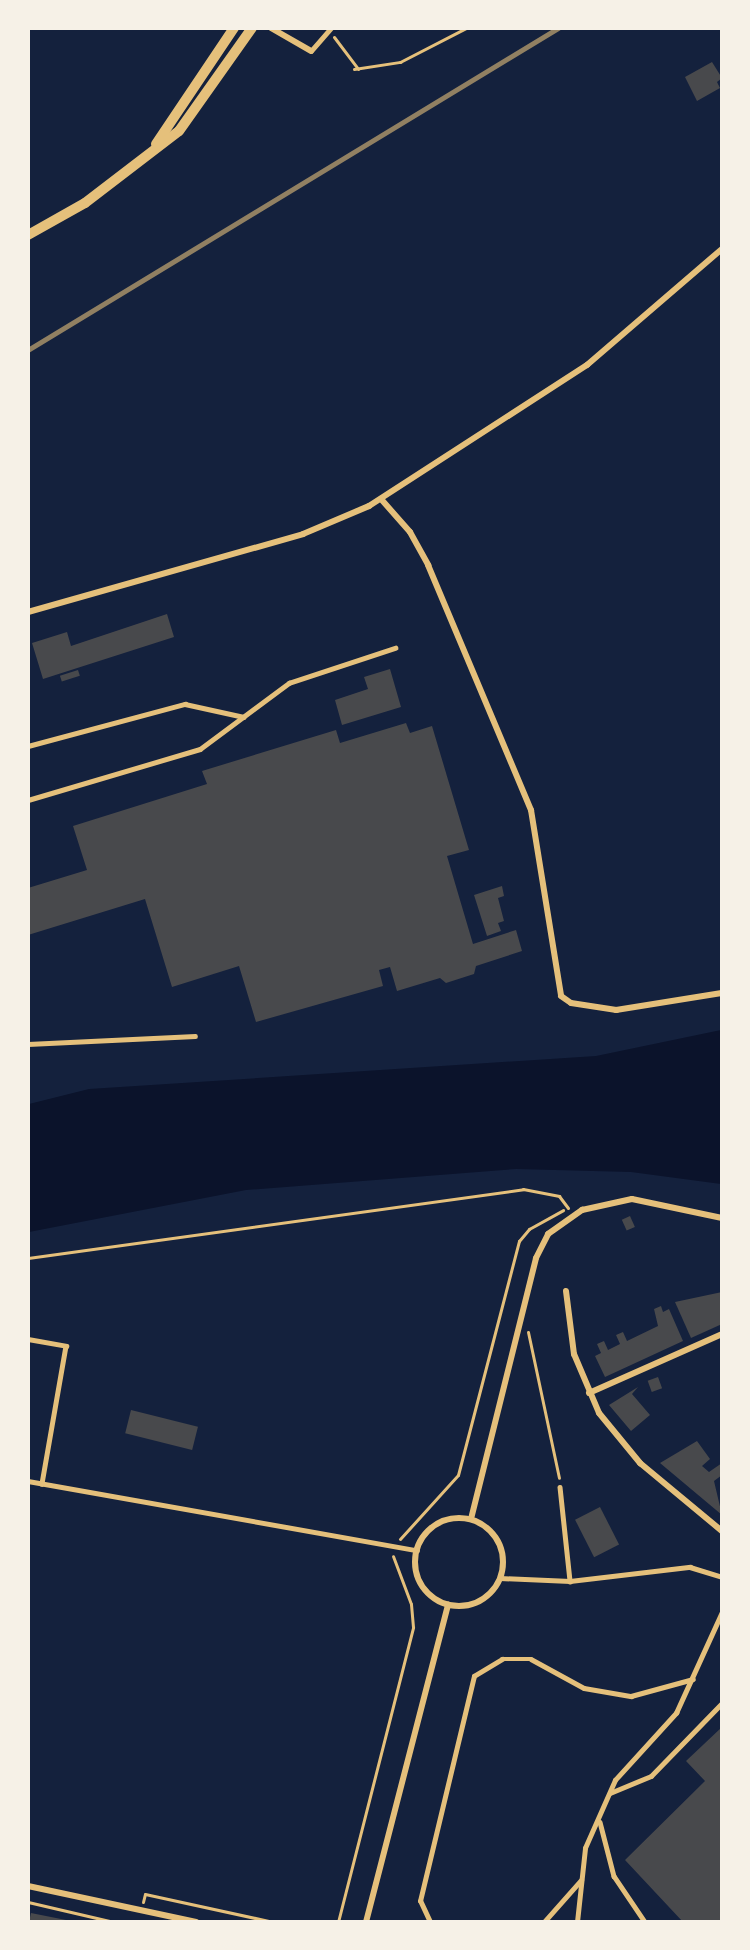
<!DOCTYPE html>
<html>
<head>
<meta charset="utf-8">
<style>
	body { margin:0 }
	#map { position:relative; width:750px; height:1950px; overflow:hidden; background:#14213d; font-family:"DejaVu Sans",sans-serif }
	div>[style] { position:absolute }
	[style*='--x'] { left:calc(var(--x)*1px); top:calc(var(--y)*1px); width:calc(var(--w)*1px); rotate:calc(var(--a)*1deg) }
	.water>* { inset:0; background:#0b132b }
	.building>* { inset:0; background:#48494c; transform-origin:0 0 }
	.path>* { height:3px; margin:-1.5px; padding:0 1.5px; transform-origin:1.5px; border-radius:1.5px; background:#e5c07b }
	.service>* { height:4.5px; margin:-2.25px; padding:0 2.25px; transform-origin:2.25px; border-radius:2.25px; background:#e5c07b }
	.minor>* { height:6px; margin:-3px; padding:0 3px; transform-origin:3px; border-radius:3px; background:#e5c07b }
	.minor>.ring { margin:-3px; padding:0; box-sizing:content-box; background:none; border:6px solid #e5c07b; border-radius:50% }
	.tertiary>* { height:10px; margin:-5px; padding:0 5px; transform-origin:5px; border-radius:5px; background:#e5c07b }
	.rail>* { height:4.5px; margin:-2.25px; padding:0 2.25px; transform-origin:2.25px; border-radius:2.25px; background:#918062 }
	span { translate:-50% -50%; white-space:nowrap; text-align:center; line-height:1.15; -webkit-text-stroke:6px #f6f1e7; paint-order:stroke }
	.frame { position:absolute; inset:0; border:30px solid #f6f1e7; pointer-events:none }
</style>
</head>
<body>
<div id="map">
	<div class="water">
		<div style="clip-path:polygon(721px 1030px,721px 1184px,631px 1172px,516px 1169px,246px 1190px,29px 1232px,29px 1104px,89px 1089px,596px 1056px)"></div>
	</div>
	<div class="building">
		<div style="clip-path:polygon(712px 62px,722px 78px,717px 82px,720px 88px,697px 101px,685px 77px)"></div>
		<div style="clip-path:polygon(167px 614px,174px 637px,43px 679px,32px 643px,67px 632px,71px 646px)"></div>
		<div style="clip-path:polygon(390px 669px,401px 707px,342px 725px,335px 700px,368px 689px,364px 677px)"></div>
		<div style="left:78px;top:670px;width:6px;height:19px;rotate:72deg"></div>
		<div style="clip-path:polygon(406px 723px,410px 733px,432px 726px,469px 850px,447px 856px,473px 944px,516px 930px,522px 951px,476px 966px,474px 974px,446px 983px,440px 978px,397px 991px,390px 967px,379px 970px,383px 986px,256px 1022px,239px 966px,172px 987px,145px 899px,28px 935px,28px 888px,87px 870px,73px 826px,207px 784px,202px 771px,336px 730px,340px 743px)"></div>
		<div style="clip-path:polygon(502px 886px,504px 896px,498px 898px,504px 921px,498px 923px,501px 931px,487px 936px,474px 895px)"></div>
		<div style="left:630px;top:1216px;width:12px;height:9px;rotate:66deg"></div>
		<div style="clip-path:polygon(722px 1292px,722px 1324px,691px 1338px,675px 1302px)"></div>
		<div style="clip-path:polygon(661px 1306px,663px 1312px,669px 1309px,683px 1341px,605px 1377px,595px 1356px,601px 1353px,597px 1344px,604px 1341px,608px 1350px,620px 1344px,616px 1335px,623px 1332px,627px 1341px,658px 1326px,654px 1309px)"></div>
		<div style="left:658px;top:1377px;width:12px;height:11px;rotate:70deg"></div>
		<div style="clip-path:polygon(638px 1387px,632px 1394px,650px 1415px,631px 1431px,609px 1405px)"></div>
		<div style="left:131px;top:1410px;width:69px;height:24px;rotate:14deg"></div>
		<div style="clip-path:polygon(697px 1441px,710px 1459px,702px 1466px,709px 1472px,722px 1463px,722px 1475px,714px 1481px,722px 1515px,660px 1463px)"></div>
		<div style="left:600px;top:1507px;width:42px;height:28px;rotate:63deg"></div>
		<div style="clip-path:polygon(722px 1727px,722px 1922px,683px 1922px,625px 1860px,705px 1781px,686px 1761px)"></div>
		<div style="clip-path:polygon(31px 1913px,66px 1920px,66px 1922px,29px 1922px)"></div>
	</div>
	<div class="path">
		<div style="--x:334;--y:37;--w:40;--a:53"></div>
		<div style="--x:354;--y:69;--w:47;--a:-8.7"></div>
		<div style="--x:400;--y:62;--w:74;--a:-27.3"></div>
		<div style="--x:28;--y:1258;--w:500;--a:-7.9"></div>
		<div style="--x:523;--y:1189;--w:37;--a:11"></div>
		<div style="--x:559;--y:1196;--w:15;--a:53"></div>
		<div style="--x:528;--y:1332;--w:149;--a:78"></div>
		<div style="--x:400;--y:1539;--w:86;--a:-47.8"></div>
		<div style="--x:458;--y:1475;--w:242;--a:-75.4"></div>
		<div style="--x:519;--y:1241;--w:16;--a:-50"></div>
		<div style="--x:529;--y:1229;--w:39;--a:-29"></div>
		<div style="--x:28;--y:1902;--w:88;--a:13.1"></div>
		<div style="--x:143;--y:1902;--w:8;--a:-76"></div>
		<div style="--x:145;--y:1894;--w:131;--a:12.3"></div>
		<div style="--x:338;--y:1922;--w:304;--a:-75.7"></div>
		<div style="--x:413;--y:1627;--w:23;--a:-95"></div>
		<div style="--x:411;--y:1604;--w:51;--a:-110.6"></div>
	</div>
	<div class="service">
		<div style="--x:311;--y:51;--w:30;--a:-49"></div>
		<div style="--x:28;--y:746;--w:163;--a:-15"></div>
		<div style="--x:185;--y:704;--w:60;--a:12.4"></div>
		<div style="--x:28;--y:800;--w:179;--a:-16.5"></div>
		<div style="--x:200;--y:749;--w:111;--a:-36.6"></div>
		<div style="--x:289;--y:683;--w:112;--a:-18.3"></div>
		<div style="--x:28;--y:1044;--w:167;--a:-2.7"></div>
		<div style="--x:28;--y:1339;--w:39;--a:10"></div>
		<div style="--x:66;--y:1346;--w:140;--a:99.9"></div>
		<div style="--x:28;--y:1481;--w:395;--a:10.1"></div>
		<div style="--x:560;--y:1487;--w:95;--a:83.9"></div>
		<div style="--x:500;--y:1578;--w:70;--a:2.5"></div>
		<div style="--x:570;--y:1581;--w:121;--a:-6.7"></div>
		<div style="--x:690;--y:1567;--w:34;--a:17"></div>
		<div style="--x:610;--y:1793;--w:44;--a:-22.5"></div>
		<div style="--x:651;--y:1776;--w:102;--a:-45.8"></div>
		<div style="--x:600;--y:1822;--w:56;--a:75.5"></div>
		<div style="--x:614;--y:1876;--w:55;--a:56"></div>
		<div style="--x:430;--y:1922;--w:23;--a:-115"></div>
		<div style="--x:420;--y:1901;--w:231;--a:-76.5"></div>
		<div style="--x:474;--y:1676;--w:33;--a:-31"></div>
		<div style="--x:502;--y:1659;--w:29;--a:0"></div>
		<div style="--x:531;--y:1659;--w:60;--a:28.7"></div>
		<div style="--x:584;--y:1688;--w:48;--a:9.7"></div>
		<div style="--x:631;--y:1696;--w:64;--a:-15.3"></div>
		<div style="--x:544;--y:1922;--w:56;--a:-48.6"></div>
		<div style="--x:577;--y:1922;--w:74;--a:-83.8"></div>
		<div style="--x:585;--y:1848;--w:74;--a:-66.2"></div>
		<div style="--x:615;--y:1780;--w:91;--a:-47.7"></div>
		<div style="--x:676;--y:1713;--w:111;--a:-65.5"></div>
	</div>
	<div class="minor">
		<div style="--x:271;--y:28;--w:46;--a:29.9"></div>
		<div style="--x:381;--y:499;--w:44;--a:48.7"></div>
		<div style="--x:410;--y:532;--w:38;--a:61"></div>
		<div style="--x:428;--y:565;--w:266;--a:67.2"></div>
		<div style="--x:531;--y:810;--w:188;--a:80.8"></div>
		<div style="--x:561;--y:996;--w:12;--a:35"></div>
		<div style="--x:571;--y:1003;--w:46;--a:8.8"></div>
		<div style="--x:616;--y:1010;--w:107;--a:-9.1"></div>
		<div style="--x:28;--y:612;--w:286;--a:-15.8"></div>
		<div style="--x:303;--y:534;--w:72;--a:-23"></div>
		<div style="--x:369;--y:506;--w:260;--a:-32.9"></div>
		<div style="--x:587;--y:365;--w:178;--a:-40.7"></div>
		<div style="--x:566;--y:1291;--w:64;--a:82.8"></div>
		<div style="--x:574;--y:1354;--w:64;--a:67"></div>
		<div style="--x:599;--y:1413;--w:65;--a:50.6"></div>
		<div style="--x:640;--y:1463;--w:107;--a:39.7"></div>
		<div style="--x:589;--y:1393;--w:145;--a:-23.9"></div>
		<div class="ring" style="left:415px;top:1518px;width:82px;height:82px"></div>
		<div style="--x:471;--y:1519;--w:269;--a:-76"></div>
		<div style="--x:536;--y:1258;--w:27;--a:-63"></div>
		<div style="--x:548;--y:1234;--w:42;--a:-35.2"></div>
		<div style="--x:582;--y:1210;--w:51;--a:-12.4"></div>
		<div style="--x:632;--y:1199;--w:92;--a:11.9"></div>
		<div style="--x:28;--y:1886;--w:172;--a:12.1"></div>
		<div style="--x:366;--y:1922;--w:328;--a:-75.5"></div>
	</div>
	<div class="tertiary">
		<div style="--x:156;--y:144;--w:140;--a:-56.1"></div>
		<div style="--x:28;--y:235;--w:65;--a:-29.3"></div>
		<div style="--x:85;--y:203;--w:118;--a:-37.5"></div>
		<div style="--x:179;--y:131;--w:126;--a:-54.7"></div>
	</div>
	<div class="rail">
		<div style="--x:28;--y:350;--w:620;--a:-31.28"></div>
	</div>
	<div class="frame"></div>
</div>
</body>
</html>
